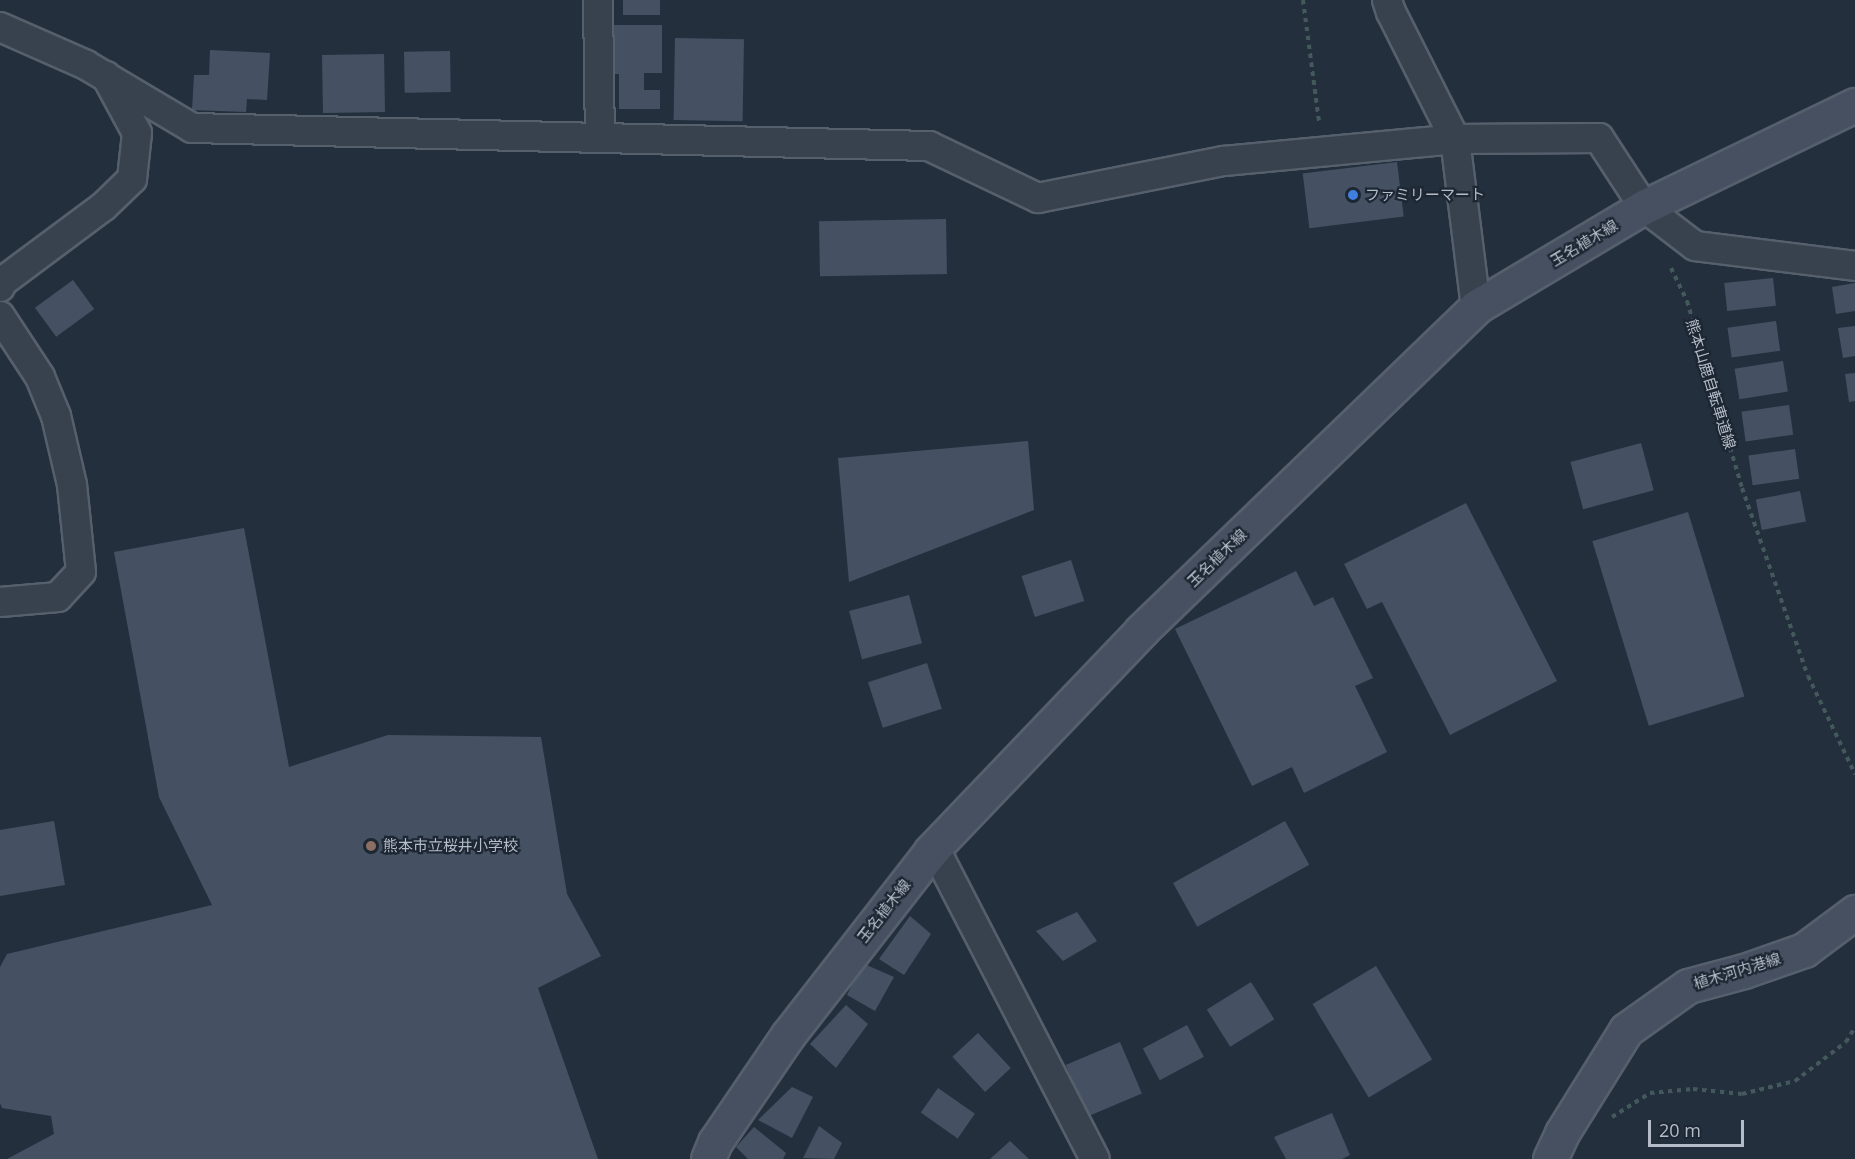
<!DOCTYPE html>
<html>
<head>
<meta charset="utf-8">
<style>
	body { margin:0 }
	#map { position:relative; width:1855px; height:1159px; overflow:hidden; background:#242f3e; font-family:"Open Sans","Noto Sans JP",sans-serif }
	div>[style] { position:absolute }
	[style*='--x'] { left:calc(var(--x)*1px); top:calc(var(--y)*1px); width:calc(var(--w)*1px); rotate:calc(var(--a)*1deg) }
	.building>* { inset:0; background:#455162; transform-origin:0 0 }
	.path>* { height:4px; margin-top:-2px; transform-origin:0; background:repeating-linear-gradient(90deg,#44595c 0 4.5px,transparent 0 9px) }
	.roads { filter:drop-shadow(2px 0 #565f6c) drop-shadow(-2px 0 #565f6c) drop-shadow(0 2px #565f6c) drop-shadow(0 -2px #565f6c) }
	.minor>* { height:28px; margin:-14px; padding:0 14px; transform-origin:14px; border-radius:14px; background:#38414e }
	.secondary>* { height:33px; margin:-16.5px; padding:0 16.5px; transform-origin:16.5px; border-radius:16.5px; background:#465061 }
	.dots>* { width:16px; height:16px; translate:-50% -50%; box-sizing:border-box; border:3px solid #1d2633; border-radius:50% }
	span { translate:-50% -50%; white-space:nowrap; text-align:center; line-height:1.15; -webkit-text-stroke:4.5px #1d2633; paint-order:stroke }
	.poi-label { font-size:15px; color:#b4bcc9 }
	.left { translate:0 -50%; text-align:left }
	.street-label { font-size:15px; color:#b4bcc9 }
	.scale { position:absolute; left:1648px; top:1120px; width:96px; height:27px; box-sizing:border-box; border:3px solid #b4bcc9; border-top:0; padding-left:8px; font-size:18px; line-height:21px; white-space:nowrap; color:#b4bcc9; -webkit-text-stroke:4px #1d2633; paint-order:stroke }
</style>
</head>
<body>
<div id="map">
	<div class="building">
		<div style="left:623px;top:0;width:37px;height:15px"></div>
		<div style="clip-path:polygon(607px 25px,662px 25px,662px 73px,644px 73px,644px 90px,660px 90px,660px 109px,619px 109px,619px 74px,607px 74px)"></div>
		<div style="left:675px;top:38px;width:69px;height:82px;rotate:1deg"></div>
		<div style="clip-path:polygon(210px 50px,270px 53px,267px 100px,247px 99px,246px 112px,192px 110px,194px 75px,209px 75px)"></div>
		<div style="left:450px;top:51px;width:41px;height:46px;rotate:89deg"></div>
		<div style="left:384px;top:54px;width:58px;height:62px;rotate:89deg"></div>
		<div style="left:1397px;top:162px;width:55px;height:95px;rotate:83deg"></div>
		<div style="left:946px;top:219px;width:55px;height:127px;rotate:89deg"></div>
		<div style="left:1773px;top:278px;width:28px;height:49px;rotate:84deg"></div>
		<div style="left:73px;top:280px;width:36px;height:47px;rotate:54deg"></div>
		<div style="clip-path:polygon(1855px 283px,1855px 311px,1836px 314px,1832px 287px)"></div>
		<div style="left:1776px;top:321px;width:30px;height:49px;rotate:82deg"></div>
		<div style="clip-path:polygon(1855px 326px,1855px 356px,1843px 358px,1838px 328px)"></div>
		<div style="left:1783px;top:361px;width:31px;height:49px;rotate:81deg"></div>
		<div style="clip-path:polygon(1855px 373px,1855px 401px,1849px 402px,1845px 374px)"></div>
		<div style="left:1789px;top:405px;width:30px;height:48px;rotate:82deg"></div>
		<div style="clip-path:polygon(1028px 441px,1034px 510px,849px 582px,838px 458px)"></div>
		<div style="left:1641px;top:443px;width:49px;height:73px;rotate:75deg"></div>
		<div style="left:1795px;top:449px;width:30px;height:47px;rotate:82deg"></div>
		<div style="left:1800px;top:491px;width:31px;height:45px;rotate:79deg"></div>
		<div style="clip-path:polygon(1466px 503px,1557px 681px,1450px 735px,1382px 602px,1367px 609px,1344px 564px)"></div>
		<div style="left:1688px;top:512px;width:193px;height:100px;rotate:73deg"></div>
		<div style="clip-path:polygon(244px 528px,289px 767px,388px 735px,541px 737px,567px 894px,601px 956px,538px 988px,598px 1159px,7px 1159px,54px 1134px,51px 1116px,2px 1108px,0 1103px,0 967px,7px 954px,212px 905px,159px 797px,114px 552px)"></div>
		<div style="left:1071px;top:560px;width:43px;height:52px;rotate:72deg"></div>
		<div style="clip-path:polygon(1296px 571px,1314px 606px,1333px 597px,1373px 678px,1355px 686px,1387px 752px,1304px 793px,1292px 767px,1252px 786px,1175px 629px)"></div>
		<div style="left:909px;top:595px;width:50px;height:62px;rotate:75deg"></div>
		<div style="left:927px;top:663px;width:48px;height:62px;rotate:72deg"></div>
		<div style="clip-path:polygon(54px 821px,65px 885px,0 896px,0 830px)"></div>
		<div style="left:1285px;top:821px;width:50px;height:128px;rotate:61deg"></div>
		<div style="clip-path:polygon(1077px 912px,1097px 941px,1063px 961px,1036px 931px)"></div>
		<div style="clip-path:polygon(910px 916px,931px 934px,904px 975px,879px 959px)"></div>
		<div style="clip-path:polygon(862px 963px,894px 977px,875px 1011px,847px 995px)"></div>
		<div style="left:1376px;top:966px;width:109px;height:74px;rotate:59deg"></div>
		<div style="left:1251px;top:982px;width:44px;height:52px;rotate:58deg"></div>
		<div style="clip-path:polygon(846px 1005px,868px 1024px,836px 1068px,810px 1044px)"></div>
		<div style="left:1187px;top:1025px;width:36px;height:50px;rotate:62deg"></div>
		<div style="left:978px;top:1033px;width:48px;height:35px;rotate:47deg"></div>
		<div style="left:1120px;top:1042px;width:56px;height:59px;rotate:67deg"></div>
		<div style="clip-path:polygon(792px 1087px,813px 1097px,792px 1138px,758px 1120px)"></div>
		<div style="left:938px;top:1088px;width:45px;height:30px;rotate:35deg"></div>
		<div style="clip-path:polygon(1332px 1113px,1350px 1155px,1342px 1159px,1286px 1159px,1274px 1137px)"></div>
		<div style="clip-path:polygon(819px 1126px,842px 1143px,834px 1159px,803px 1158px)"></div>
		<div style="clip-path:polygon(754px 1127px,786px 1153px,783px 1159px,748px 1159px,736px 1147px)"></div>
		<div style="clip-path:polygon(1010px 1141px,1029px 1159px,990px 1159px)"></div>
	</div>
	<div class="path">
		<div style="--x:1303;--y:0;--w:123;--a:82.5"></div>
		<div style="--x:1671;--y:268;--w:37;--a:64"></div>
		<div style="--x:1687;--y:301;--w:195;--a:73.6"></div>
		<div style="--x:1742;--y:488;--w:199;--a:70.7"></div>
		<div style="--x:1808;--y:676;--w:109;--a:64.4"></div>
		<div style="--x:1612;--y:1117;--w:45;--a:-32.3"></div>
		<div style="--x:1650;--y:1093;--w:43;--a:-5.3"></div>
		<div style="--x:1693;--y:1089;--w:49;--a:5.8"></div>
		<div style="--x:1742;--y:1094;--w:55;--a:-13.8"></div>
		<div style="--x:1795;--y:1081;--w:64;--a:-37.4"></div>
		<div style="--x:1846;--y:1042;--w:17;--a:-59"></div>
	</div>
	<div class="roads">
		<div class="minor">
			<div style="--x:598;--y:0;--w:137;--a:89.2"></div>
			<div style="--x:1387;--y:0;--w:13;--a:72"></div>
			<div style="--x:1391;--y:12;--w:142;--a:63.3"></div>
			<div style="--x:1455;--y:139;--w:169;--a:82.9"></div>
			<div style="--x:0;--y:27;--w:94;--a:23.8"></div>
			<div style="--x:86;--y:65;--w:123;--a:30.7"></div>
			<div style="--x:192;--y:128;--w:737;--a:1.4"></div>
			<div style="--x:929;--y:146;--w:121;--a:25.5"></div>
			<div style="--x:1038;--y:198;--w:190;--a:-11.3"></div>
			<div style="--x:1224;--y:161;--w:232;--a:-5.4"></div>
			<div style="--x:1455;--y:139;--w:144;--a:-0.4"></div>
			<div style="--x:1599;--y:138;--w:82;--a:56.9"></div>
			<div style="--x:1644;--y:207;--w:64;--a:37.4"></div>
			<div style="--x:1695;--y:246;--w:161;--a:7.1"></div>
			<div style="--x:0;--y:287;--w:5;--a:-68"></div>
			<div style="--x:2;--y:282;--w:127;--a:-36.7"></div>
			<div style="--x:104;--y:206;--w:39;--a:-44"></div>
			<div style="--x:132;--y:179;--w:46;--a:-83.8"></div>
			<div style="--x:137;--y:133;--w:65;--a:-118.5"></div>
			<div style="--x:0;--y:316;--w:73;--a:56.7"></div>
			<div style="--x:40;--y:377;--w:42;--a:67.7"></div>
			<div style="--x:56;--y:416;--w:71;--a:76.9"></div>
			<div style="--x:72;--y:485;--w:87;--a:84.1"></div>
			<div style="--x:81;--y:572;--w:34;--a:133"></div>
			<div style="--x:58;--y:597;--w:58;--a:175.1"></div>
			<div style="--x:931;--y:851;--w:14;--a:45"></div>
			<div style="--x:941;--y:861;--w:335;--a:62.7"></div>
		</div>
		<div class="secondary">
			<div style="--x:708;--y:1159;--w:18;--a:-68"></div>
			<div style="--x:715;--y:1142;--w:130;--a:-55.7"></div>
			<div style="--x:788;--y:1035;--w:233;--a:-52.1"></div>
			<div style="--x:931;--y:851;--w:304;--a:-46.3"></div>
			<div style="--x:1141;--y:631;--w:466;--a:-44"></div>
			<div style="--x:1476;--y:307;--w:196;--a:-30.8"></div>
			<div style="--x:1644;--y:207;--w:234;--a:-25.8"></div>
			<div style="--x:1550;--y:1159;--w:29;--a:-65"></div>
			<div style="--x:1562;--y:1133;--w:121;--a:-58.1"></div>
			<div style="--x:1626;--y:1030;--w:76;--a:-35.4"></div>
			<div style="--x:1688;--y:986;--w:58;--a:-15"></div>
			<div style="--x:1744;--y:971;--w:64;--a:-19.3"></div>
			<div style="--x:1804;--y:950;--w:64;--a:-36.7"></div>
		</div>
	</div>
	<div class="dots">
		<div style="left:1353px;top:195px;background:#3f7fe0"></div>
		<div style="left:371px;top:846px;background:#8d6e63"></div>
	</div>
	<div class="poi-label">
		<span class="left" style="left:1365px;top:195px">ファミリーマート</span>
		<span class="left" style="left:383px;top:846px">熊本市立桜井小学校</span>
	</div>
	<div class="street-label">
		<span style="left:1584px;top:243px;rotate:-31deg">玉名植木線</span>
		<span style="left:1711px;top:384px;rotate:73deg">熊本山鹿自転車道線</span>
		<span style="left:1217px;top:558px;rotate:-44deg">玉名植木線</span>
		<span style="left:884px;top:911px;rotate:-52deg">玉名植木線</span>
		<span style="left:1737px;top:971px;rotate:-17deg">植木河内港線</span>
	</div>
	<div class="scale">20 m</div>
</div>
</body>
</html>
